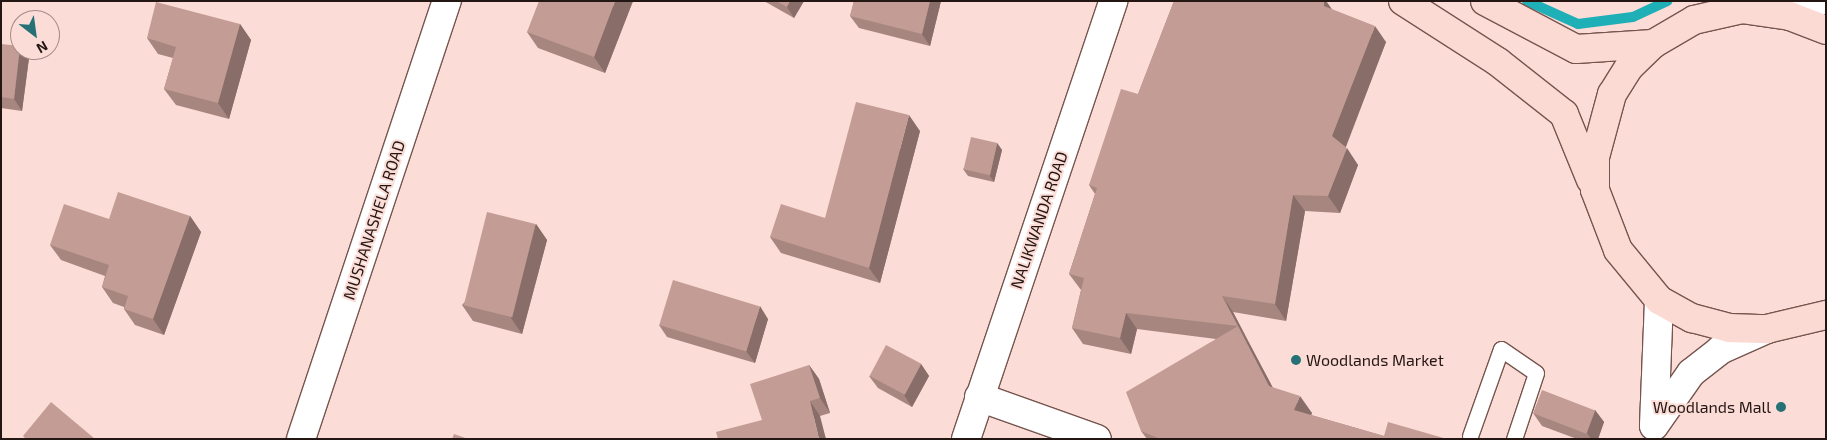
<!DOCTYPE html>
<html>
<head>
<meta charset="utf-8">
<style>
	body { margin:0 }
	#map { position:relative; width:1827px; height:440px; overflow:hidden; background:#fcdcd6; font-family:"Exo 2",sans-serif }
	div>[style] { position:absolute }
	[style*='--x'] { left:calc(var(--x)*1px); top:calc(var(--y)*1px); width:calc(var(--w)*1px); rotate:calc(var(--a)*1deg) }
	.stream>* { height:10px; margin:-5px; padding:0 5px; transform-origin:5px; border-radius:5px; background:#1eafb7 }
	.roads { filter:drop-shadow(1px 0 #76554e) drop-shadow(-1px 0 #76554e) drop-shadow(0 1px #76554e) drop-shadow(0 -1px #76554e) }
	.lane>* { height:15px; margin:-7.5px; padding:0 7.5px; transform-origin:7.5px; border-radius:7.5px; background:#fff }
	.street>* { height:28px; margin:-14px; padding:0 14px; transform-origin:14px; border-radius:14px; background:#fff }
	.secondary>* { height:28px; margin:-14px; padding:0 14px; transform-origin:14px; border-radius:14px; background:#fbdad4 }
	.wall>* { inset:0; background:#a78680 }
	.shaded-wall>* { inset:0; background:#886d68 }
	.building>* { inset:0; background:#c29c95; transform-origin:0 0 }
	.dots>* { width:14px; height:14px; translate:-50% -50%; box-sizing:border-box; border:2px solid #fcdcd6; border-radius:50% }
	span { translate:-50% -50%; white-space:nowrap; text-align:center; line-height:1.15; -webkit-text-stroke:4px #fcdcd6; paint-order:stroke }
	.street-label { font-size:16px; color:#241613 }
	.poi-label { font-size:16px; color:#241613 }
	.left { translate:0 -50%; text-align:left }
	.right { translate:-100% -50%; text-align:right }
	.frame { position:absolute; inset:0; border:2px solid #241613; pointer-events:none }
	.north { position:absolute; left:10px; top:10px; width:50px; height:50px; box-sizing:border-box; background:#fcdcd6; border:1px solid #a68d88; border-radius:50%; rotate:150deg; font-size:14px; font-weight:700; line-height:20px; text-align:center; color:#241613 }
	.north::after { content:''; display:block; margin:auto; width:18px; height:22px; background:#267176; clip-path:polygon(50% 0,100% 100%,50% 72%,0 100%) }
</style>
</head>
<body>
<div id="map">
	<div class="stream">
		<div style="--x:1527;--y:1;--w:56;--a:24.3"></div>
		<div style="--x:1578;--y:24;--w:55;--a:-7.3"></div>
		<div style="--x:1633;--y:17;--w:38;--a:-25"></div>
	</div>
	<div class="roads">
		<div class="lane">
			<div style="--x:1470;--y:436;--w:92;--a:-70.4"></div>
			<div style="--x:1501;--y:349;--w:42;--a:34.4"></div>
			<div style="--x:1536;--y:373;--w:70;--a:108.4"></div>
		</div>
		<div class="street">
			<div style="--x:1790;--y:16;--w:34;--a:-27"></div>
			<div style="--x:979;--y:397;--w:125;--a:19.6"></div>
			<div style="--x:1654;--y:425;--w:125;--a:-87.7"></div>
			<div style="--x:1654;--y:426;--w:65;--a:-55.1"></div>
			<div style="--x:1691;--y:373;--w:37;--a:-38"></div>
			<div style="--x:1720;--y:350;--w:51;--a:-24.1"></div>
			<div style="--x:301;--y:439;--w:462;--a:-71.6"></div>
			<div style="--x:966;--y:439;--w:462;--a:-71.4"></div>
		</div>
		<div class="secondary">
			<div style="--x:1403;--y:1;--w:113;--a:32.7"></div>
			<div style="--x:1498;--y:62;--w:84;--a:38.2"></div>
			<div style="--x:1564;--y:114;--w:71;--a:67.8"></div>
			<div style="--x:1485;--y:1;--w:103;--a:27.8"></div>
			<div style="--x:1576;--y:49;--w:77;--a:-3.7"></div>
			<div style="--x:1826;--y:30;--w:39;--a:-159"></div>
			<div style="--x:1790;--y:16;--w:49;--a:-171.7"></div>
			<div style="--x:1742;--y:9;--w:49;--a:167.1"></div>
			<div style="--x:1694;--y:20;--w:48;--a:149.7"></div>
			<div style="--x:1653;--y:44;--w:33;--a:136"></div>
			<div style="--x:1629;--y:67;--w:32;--a:122"></div>
			<div style="--x:1612;--y:94;--w:65;--a:105.1"></div>
			<div style="--x:1595;--y:157;--w:33;--a:90"></div>
			<div style="--x:1595;--y:190;--w:64;--a:69"></div>
			<div style="--x:1618;--y:250;--w:65;--a:50.6"></div>
			<div style="--x:1659;--y:300;--w:38;--a:29"></div>
			<div style="--x:1692;--y:318;--w:38;--a:15"></div>
			<div style="--x:1729;--y:328;--w:38;--a:2"></div>
			<div style="--x:1767;--y:329;--w:61;--a:-13.3"></div>
		</div>
	</div>
	<div class="wall">
		<div style="clip-path:polygon(633px 1px,605px 73px,538px 48px,527px 32px)"></div>
		<div style="clip-path:polygon(764px 1px,804px 1px,794px 18px)"></div>
		<div style="clip-path:polygon(854px 1px,941px 1px,930px 46px,859px 28px,850px 16px)"></div>
		<div style="clip-path:polygon(1174px 1px,1326px 1px,1332px 10px,1386px 42px,1345px 147px,1358px 165px,1340px 213px,1305px 211px,1286px 321px,1233px 312px,1273px 388px,1312px 413px,1311px 415px,1384px 436px,1447px 439px,1147px 439px,1141px 431px,1216px 339px,1137px 329px,1131px 354px,1083px 344px,1072px 328px,1081px 290px,1069px 274px,1095px 194px,1089px 185px,1138px 94px)"></div>
		<div style="clip-path:polygon(240px 24px,251px 40px,229px 119px,176px 105px,164px 89px,173px 58px,158px 54px,147px 38px)"></div>
		<div style="clip-path:polygon(1px 44px,20px 50px,23px 50px,29px 58px,22px 111px,1px 108px)"></div>
		<div style="clip-path:polygon(920px 131px,880px 283px,781px 253px,770px 237px,825px 218px)"></div>
		<div style="clip-path:polygon(997px 143px,1002px 150px,994px 182px,968px 176px,963px 169px)"></div>
		<div style="clip-path:polygon(190px 216px,201px 232px,164px 335px,135px 325px,124px 309px,124px 307px,113px 303px,102px 287px,105px 276px,61px 260px,50px 245px,109px 219px)"></div>
		<div style="clip-path:polygon(536px 224px,547px 240px,522px 334px,473px 321px,462px 305px)"></div>
		<div style="clip-path:polygon(768px 319px,755px 363px,667px 337px,659px 325px)"></div>
		<div style="clip-path:polygon(921px 364px,929px 376px,912px 407px,878px 388px,869px 376px)"></div>
		<div style="clip-path:polygon(809px 365px,819px 379px,830px 413px,820px 416px,762px 420px)"></div>
		<div style="clip-path:polygon(1595px 410px,1604px 422px,1598px 439px,1577px 439px,1542px 426px,1533px 413px)"></div>
	</div>
	<div class="shaded-wall">
		<div style="clip-path:polygon(615px 1px,633px 1px,605px 73px,594px 57px)"></div>
		<div style="clip-path:polygon(790px 1px,804px 1px,794px 18px,787px 7px)"></div>
		<div style="clip-path:polygon(930px 1px,941px 1px,930px 46px,922px 34px)"></div>
		<div style="clip-path:polygon(1324px 1px,1326px 1px,1336px 15px,1324px 6px)"></div>
		<div style="clip-path:polygon(240px 24px,251px 40px,229px 119px,218px 103px)"></div>
		<div style="clip-path:polygon(1375px 26px,1386px 42px,1344px 152px,1332px 136px)"></div>
		<div style="clip-path:polygon(20px 50px,23px 50px,29px 58px,22px 111px,14px 99px)"></div>
		<div style="clip-path:polygon(909px 115px,920px 131px,880px 283px,869px 268px)"></div>
		<div style="clip-path:polygon(997px 143px,1002px 150px,994px 182px,990px 176px)"></div>
		<div style="clip-path:polygon(1347px 148px,1358px 165px,1340px 213px,1328px 196px)"></div>
		<div style="clip-path:polygon(1293px 195px,1305px 211px,1286px 321px,1275px 304px)"></div>
		<div style="clip-path:polygon(190px 216px,201px 232px,164px 335px,153px 319px)"></div>
		<div style="clip-path:polygon(536px 224px,547px 240px,522px 334px,511px 318px)"></div>
		<div style="clip-path:polygon(1222px 296px,1233px 312px,1249px 343px,1238px 326px)"></div>
		<div style="clip-path:polygon(760px 306px,768px 319px,755px 363px,746px 351px)"></div>
		<div style="clip-path:polygon(1126px 313px,1137px 329px,1131px 354px,1120px 338px)"></div>
		<div style="clip-path:polygon(1238px 326px,1249px 343px,1281px 403px,1269px 386px)"></div>
		<div style="clip-path:polygon(921px 364px,929px 376px,912px 407px,904px 395px)"></div>
		<div style="clip-path:polygon(809px 365px,819px 379px,830px 413px,820px 398px)"></div>
		<div style="clip-path:polygon(1300px 396px,1312px 413px,1306px 427px,1294px 410px)"></div>
		<div style="clip-path:polygon(810px 401px,820px 416px,826px 439px,819px 439px)"></div>
		<div style="clip-path:polygon(1595px 410px,1604px 422px,1598px 439px,1591px 439px,1587px 433px)"></div>
	</div>
	<div class="building">
		<div style="clip-path:polygon(539px 1px,615px 1px,594px 57px,527px 32px)"></div>
		<div style="clip-path:polygon(776px 1px,790px 1px,787px 7px)"></div>
		<div style="clip-path:polygon(854px 1px,930px 1px,922px 34px,850px 16px)"></div>
		<div style="clip-path:polygon(1174px 1px,1324px 1px,1324px 6px,1375px 26px,1332px 136px,1347px 148px,1328px 196px,1293px 195px,1275px 304px,1222px 296px,1238px 326px,1126px 313px,1120px 338px,1072px 328px,1084px 278px,1069px 274px,1097px 188px,1089px 185px,1121px 89px,1138px 94px)"></div>
		<div style="clip-path:polygon(156px 2px,240px 24px,218px 103px,164px 89px,176px 47px,147px 38px)"></div>
		<div style="clip-path:polygon(1px 44px,20px 46px,14px 99px,1px 97px)"></div>
		<div style="clip-path:polygon(856px 102px,909px 115px,869px 268px,770px 237px,781px 204px,825px 218px)"></div>
		<div style="left:971px;top:137px;width:27px;height:33px;rotate:13deg"></div>
		<div style="clip-path:polygon(118px 192px,190px 216px,153px 319px,124px 309px,128px 296px,102px 287px,109px 265px,50px 245px,64px 204px,109px 219px)"></div>
		<div style="left:487px;top:212px;width:50px;height:96px;rotate:14deg"></div>
		<div style="left:673px;top:280px;width:91px;height:47px;rotate:17deg"></div>
		<div style="clip-path:polygon(1238px 326px,1269px 386px,1300px 396px,1294px 410px,1384px 436px,1388px 422px,1447px 439px,1160px 439px,1141px 431px,1126px 392px)"></div>
		<div style="left:886px;top:345px;width:40px;height:35px;rotate:28deg"></div>
		<div style="clip-path:polygon(809px 365px,820px 398px,810px 401px,819px 439px,718px 439px,716px 432px,762px 420px,750px 384px)"></div>
		<div style="left:1542px;top:390px;width:57px;height:25px;rotate:21deg"></div>
		<div style="clip-path:polygon(51px 402px,95px 439px,26px 439px,23px 436px)"></div>
		<div style="clip-path:polygon(454px 434px,468px 439px,452px 439px)"></div>
	</div>
	<div class="dots">
		<div style="left:1296px;top:360px;background:#267176"></div>
		<div style="left:1781px;top:407px;background:#267176"></div>
	</div>
	<div class="street-label">
		<span style="left:374px;top:220px;rotate:-72deg">MUSHANASHELA ROAD</span>
		<span style="left:1039px;top:220px;rotate:-71deg">NALIKWANDA ROAD</span>
	</div>
	<div class="poi-label">
		<span class="left" style="left:1306px;top:360px">Woodlands Market</span>
		<span class="right" style="left:1771px;top:407px">Woodlands Mall</span>
	</div>
	<div class="frame"></div>
	<div class="north">N</div>
</div>
</body>
</html>
